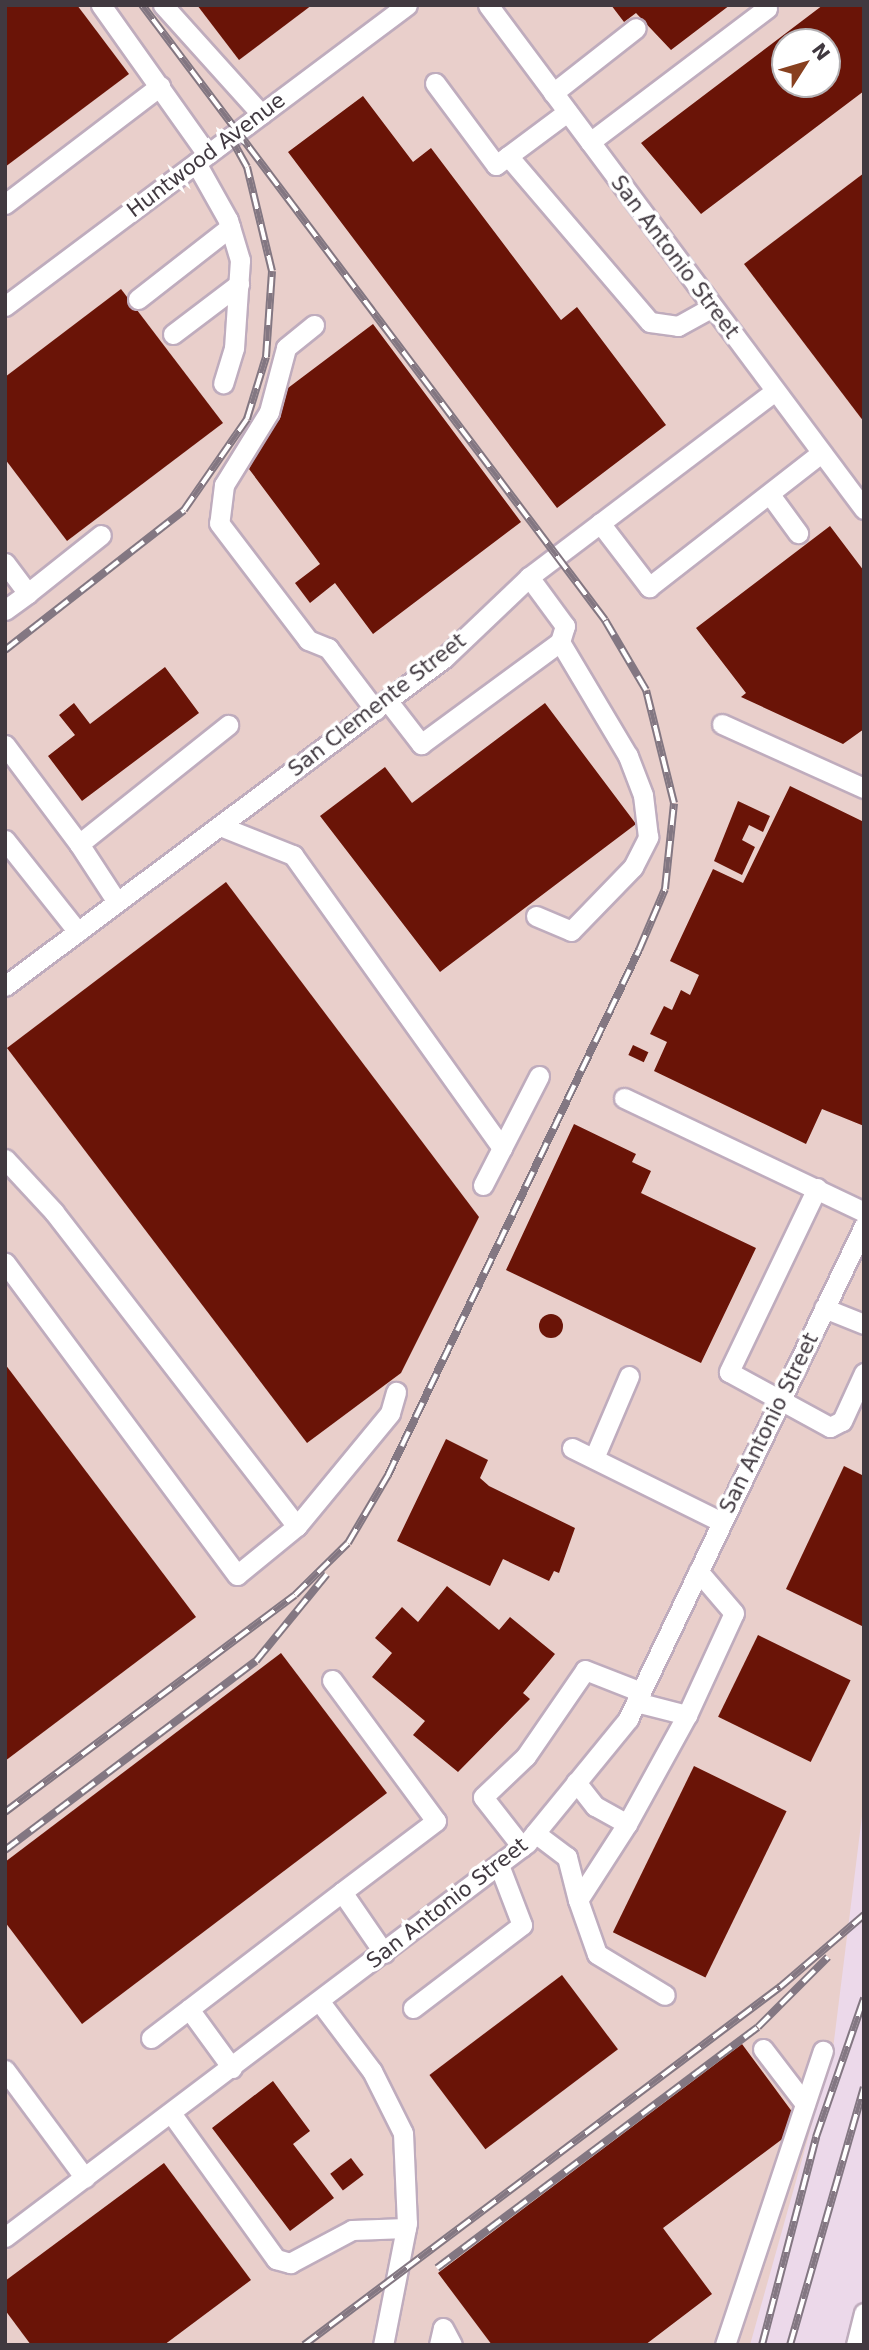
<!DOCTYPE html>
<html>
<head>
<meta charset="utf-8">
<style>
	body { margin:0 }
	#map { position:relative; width:869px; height:2350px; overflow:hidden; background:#ecd9ea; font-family:"DejaVu Sans",sans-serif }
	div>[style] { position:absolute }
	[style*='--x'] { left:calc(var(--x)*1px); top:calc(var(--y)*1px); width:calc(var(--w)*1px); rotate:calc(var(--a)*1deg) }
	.industrial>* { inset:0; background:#e9cfcb }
	.building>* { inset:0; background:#6a1407; transform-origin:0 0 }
	.round { border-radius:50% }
	.roads { filter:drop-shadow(2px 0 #bfacbd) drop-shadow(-2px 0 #bfacbd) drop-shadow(0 2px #bfacbd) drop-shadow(0 -2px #bfacbd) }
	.minor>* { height:19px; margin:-9.5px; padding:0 9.5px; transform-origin:9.5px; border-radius:9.5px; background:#fff }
	.rail>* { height:8px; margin-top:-4px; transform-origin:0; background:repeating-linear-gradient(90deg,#fff 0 16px,#837782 0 32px); box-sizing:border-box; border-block:2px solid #837782 }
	span { translate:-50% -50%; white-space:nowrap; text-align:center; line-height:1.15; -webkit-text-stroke:7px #fff; paint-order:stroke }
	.street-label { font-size:21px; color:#413940 }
	.frame { position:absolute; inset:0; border:7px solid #413940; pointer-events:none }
	.north { position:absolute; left:771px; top:28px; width:70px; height:70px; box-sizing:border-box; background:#fff; border:2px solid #b3b0b3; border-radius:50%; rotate:53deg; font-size:19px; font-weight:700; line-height:28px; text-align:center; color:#413940 }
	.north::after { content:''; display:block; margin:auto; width:24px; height:32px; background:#88401f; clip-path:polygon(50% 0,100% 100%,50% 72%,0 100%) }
</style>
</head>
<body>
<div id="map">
	<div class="industrial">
		<div style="clip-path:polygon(evenodd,5px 5px,864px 5px,864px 1800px,833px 2049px,750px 2345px,5px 2345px,5px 5px,785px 42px,827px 42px,827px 84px,785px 84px,785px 42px)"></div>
	</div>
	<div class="building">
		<div style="clip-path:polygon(77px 5px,129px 74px,5px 167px,5px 7px)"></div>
		<div style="clip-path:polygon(197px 5px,312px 5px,239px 60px)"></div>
		<div style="clip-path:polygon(611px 5px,730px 5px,671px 50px,636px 13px,624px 22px)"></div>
		<div style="clip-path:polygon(evenodd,823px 5px,864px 5px,864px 91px,701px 214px,641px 143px,823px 5px,785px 42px,827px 42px,827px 84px,785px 84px,785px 42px)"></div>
		<div style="clip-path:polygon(363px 96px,413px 162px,431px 148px,561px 320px,577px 307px,666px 425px,557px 508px,288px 152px)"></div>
		<div style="clip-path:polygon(864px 173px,864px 422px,744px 264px)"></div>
		<div style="clip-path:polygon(121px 289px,223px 423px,67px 541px,5px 459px,5px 377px)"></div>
		<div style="clip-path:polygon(373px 324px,521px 522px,373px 634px,335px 583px,310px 603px,295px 583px,320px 564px,249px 469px,284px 391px)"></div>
		<div style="clip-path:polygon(830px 526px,864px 571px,864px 729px,843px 744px,741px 697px,746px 693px,696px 628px)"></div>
		<div style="clip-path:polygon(165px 667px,199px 713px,82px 801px,48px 756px,75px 735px,59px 715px,74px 703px,90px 724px)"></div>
		<div style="clip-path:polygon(545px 703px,636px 824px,440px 972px,320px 816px,385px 767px,412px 803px)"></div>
		<div style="clip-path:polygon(790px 786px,864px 822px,864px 1126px,822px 1109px,806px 1144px,654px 1071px,667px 1042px,650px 1034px,664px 1006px,672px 1010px,681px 990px,690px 995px,699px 975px,670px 961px,713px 869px,743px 883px)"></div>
		<div style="clip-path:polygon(738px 801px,770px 816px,763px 832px,749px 825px,742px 840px,755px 847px,742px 875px,714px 861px)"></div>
		<div style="clip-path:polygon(226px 882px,479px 1217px,401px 1373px,307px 1443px,7px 1048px)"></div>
		<div style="left:633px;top:1045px;width:17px;height:11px;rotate:25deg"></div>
		<div style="clip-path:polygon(574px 1124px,636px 1154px,632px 1162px,651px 1171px,641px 1193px,756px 1248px,701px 1363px,506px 1270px)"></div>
		<div class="round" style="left:539px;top:1314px;width:24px;height:24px"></div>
		<div style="clip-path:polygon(5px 1364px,196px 1617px,5px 1761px)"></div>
		<div style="clip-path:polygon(446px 1439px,488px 1460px,480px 1478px,489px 1486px,575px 1528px,559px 1573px,554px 1571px,549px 1581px,503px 1559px,490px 1586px,397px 1541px)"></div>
		<div style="clip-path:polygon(844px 1466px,864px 1476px,864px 1627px,786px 1589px)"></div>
		<div style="clip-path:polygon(447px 1586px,499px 1630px,510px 1617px,555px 1654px,523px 1693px,530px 1699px,458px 1772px,413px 1735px,425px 1721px,372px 1677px,392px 1653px,375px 1638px,402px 1607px,418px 1622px)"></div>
		<div style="left:758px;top:1635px;width:103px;height:91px;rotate:26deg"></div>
		<div style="clip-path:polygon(281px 1653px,387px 1793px,82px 2024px,5px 1922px,5px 1862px)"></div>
		<div style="left:694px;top:1766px;width:103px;height:185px;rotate:26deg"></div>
		<div style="left:562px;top:1975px;width:93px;height:166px;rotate:53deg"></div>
		<div style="clip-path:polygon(742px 2044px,793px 2113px,785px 2137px,663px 2228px,712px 2294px,645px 2345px,492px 2345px,438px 2273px)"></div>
		<div style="clip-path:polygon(273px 2081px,310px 2131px,293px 2144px,334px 2198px,290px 2231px,212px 2128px)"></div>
		<div style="left:351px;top:2158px;width:21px;height:26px;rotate:53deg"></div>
		<div style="clip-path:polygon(164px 2163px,251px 2280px,164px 2345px,31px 2345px,5px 2310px,5px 2281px)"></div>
	</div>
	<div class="roads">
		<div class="minor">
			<div style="--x:101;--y:5;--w:183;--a:54.6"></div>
			<div style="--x:163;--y:5;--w:147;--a:48"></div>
			<div style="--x:488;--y:5;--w:629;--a:53.28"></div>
			<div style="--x:435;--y:83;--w:102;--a:53.4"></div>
			<div style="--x:496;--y:165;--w:89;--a:-36.7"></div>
			<div style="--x:553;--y:93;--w:105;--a:-38.1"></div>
			<div style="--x:590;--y:142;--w:222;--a:-37.1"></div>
			<div style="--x:508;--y:156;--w:218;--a:49.5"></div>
			<div style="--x:650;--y:322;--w:28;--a:8"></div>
			<div style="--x:678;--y:326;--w:39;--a:-29"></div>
			<div style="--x:196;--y:163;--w:65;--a:60.7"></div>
			<div style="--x:228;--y:220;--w:42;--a:73.3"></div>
			<div style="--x:240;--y:260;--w:88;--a:93.9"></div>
			<div style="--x:234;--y:348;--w:37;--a:107"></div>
			<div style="--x:5;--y:204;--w:195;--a:-37.3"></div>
			<div style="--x:138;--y:299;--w:117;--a:-38"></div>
			<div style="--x:5;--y:306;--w:502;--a:-36.82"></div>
			<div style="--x:314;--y:325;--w:36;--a:141"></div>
			<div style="--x:286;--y:348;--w:66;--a:104.9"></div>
			<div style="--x:269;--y:412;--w:86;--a:121.7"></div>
			<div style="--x:224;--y:485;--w:38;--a:97"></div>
			<div style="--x:219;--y:523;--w:147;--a:52.7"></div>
			<div style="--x:308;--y:640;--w:22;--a:22"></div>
			<div style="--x:328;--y:648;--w:78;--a:52.8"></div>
			<div style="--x:173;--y:334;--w:83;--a:-37.1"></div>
			<div style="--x:771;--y:496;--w:46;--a:53.9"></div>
			<div style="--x:600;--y:523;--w:81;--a:52.6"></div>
			<div style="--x:649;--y:587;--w:218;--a:-37.9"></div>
			<div style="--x:5;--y:563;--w:38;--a:53"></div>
			<div style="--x:28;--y:593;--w:93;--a:-38.5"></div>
			<div style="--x:5;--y:610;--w:29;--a:-36"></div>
			<div style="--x:387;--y:700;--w:56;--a:52.3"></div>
			<div style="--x:421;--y:744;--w:172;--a:-36.3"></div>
			<div style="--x:560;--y:642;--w:17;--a:-73"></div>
			<div style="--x:565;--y:626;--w:61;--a:-126.3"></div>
			<div style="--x:722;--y:724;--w:156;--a:24.3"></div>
			<div style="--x:5;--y:745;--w:124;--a:53.2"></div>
			<div style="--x:220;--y:826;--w:79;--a:21.7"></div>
			<div style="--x:293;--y:855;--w:360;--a:54.5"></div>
			<div style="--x:502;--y:1148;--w:81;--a:-62.8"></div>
			<div style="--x:5;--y:840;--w:117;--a:51.6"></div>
			<div style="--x:117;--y:902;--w:69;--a:-123.2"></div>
			<div style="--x:79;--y:844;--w:191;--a:-38.6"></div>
			<div style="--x:536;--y:916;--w:38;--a:23"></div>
			<div style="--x:571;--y:931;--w:89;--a:-45.9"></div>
			<div style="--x:633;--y:867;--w:34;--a:-63"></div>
			<div style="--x:648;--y:837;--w:42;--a:-96.8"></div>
			<div style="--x:643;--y:795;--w:42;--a:-111"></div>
			<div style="--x:628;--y:756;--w:133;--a:-120.8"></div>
			<div style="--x:5;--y:986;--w:548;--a:-36.77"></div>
			<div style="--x:444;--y:658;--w:117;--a:-43.6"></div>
			<div style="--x:529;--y:577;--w:308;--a:-37.1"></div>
			<div style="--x:624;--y:1098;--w:266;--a:25.4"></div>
			<div style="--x:5;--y:1159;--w:72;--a:47.2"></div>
			<div style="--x:54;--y:1212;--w:397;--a:52.3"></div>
			<div style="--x:297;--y:1526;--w:77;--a:140.8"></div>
			<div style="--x:237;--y:1575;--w:389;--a:-126.6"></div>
			<div style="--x:483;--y:1185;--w:42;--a:-62.8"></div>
			<div style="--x:817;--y:1188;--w:204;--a:115.6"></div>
			<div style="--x:729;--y:1372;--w:115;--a:28.6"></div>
			<div style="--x:830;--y:1427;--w:13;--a:-27"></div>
			<div style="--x:842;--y:1421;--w:53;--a:-65.4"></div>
			<div style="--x:824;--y:1308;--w:43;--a:21.8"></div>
			<div style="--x:572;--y:1448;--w:167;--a:26.3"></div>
			<div style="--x:594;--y:1458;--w:89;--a:-66.9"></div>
			<div style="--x:297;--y:1526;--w:146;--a:-50.5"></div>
			<div style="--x:390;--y:1413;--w:22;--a:-74"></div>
			<div style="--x:332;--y:1680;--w:175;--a:53.6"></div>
			<div style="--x:436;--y:1821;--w:118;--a:142.9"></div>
			<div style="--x:342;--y:1892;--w:74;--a:55.5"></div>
			<div style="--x:636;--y:1702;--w:53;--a:14.3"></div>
			<div style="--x:687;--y:1715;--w:112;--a:-65.3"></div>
			<div style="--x:734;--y:1613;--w:55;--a:-130.6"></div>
			<div style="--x:576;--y:1782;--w:31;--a:52"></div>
			<div style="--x:595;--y:1806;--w:37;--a:29"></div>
			<div style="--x:627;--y:1824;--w:124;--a:-61.2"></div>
			<div style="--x:535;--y:1833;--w:40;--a:37"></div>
			<div style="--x:567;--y:1857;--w:44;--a:75.7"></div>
			<div style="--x:578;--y:1900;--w:90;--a:-57.2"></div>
			<div style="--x:522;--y:1847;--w:63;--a:-128"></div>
			<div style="--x:483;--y:1797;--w:59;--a:-43.6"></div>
			<div style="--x:526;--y:1756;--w:104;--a:-55.5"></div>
			<div style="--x:585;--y:1670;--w:60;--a:21.4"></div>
			<div style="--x:578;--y:1900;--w:57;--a:70.6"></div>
			<div style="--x:597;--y:1954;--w:79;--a:31.1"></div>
			<div style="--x:320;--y:2002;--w:86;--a:53"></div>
			<div style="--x:372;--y:2071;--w:69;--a:63.4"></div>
			<div style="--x:403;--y:2133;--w:90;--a:87.5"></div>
			<div style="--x:407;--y:2223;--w:124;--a:101.1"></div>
			<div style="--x:413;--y:2008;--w:137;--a:-37.3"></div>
			<div style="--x:522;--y:1925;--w:64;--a:-111"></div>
			<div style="--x:189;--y:2009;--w:73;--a:53.9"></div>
			<div style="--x:151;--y:2038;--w:240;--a:-37.4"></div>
			<div style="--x:763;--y:2049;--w:69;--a:52.6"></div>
			<div style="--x:5;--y:2070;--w:134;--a:53.5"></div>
			<div style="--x:171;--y:2113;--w:180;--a:54.3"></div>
			<div style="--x:276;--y:2259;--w:15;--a:16"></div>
			<div style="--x:290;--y:2263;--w:70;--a:-28"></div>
			<div style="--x:352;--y:2230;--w:54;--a:-2.1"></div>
			<div style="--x:5;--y:2237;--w:654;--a:-37.05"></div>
			<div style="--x:527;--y:1843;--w:160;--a:-50.8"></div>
			<div style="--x:628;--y:1719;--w:547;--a:-64.42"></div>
			<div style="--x:439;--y:2345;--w:17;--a:-77"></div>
			<div style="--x:443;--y:2328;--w:19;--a:62"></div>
			<div style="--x:725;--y:2345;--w:310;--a:-71.6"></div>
			<div style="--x:856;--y:2345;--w:33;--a:-76"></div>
		</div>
	</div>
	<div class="rail">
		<div style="--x:5;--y:650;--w:227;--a:-38"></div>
		<div style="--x:184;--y:510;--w:111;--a:-55.3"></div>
		<div style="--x:247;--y:419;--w:65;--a:-73"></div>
		<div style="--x:266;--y:357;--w:86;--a:-86"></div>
		<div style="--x:272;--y:271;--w:107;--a:-103.5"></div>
		<div style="--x:247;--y:167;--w:43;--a:-118.9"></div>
		<div style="--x:5;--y:1812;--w:362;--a:-36.8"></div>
		<div style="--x:295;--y:1595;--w:74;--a:-44.5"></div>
		<div style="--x:348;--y:1543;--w:79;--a:-59.5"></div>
		<div style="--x:388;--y:1475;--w:582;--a:-64.45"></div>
		<div style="--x:639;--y:950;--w:66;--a:-66.9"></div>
		<div style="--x:665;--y:889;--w:86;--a:-84"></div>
		<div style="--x:674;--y:803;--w:116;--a:-103.9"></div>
		<div style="--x:646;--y:690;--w:81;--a:-120.4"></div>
		<div style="--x:605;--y:620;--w:770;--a:-126.97"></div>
		<div style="--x:5;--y:1850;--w:314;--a:-37"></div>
		<div style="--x:256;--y:1661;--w:112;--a:-50.8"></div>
		<div style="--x:437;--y:2268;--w:401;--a:-36.9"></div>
		<div style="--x:758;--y:2027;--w:99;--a:-45"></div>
		<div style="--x:304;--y:2345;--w:596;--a:-36.95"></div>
		<div style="--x:780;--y:1987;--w:111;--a:-40.6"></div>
		<div style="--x:762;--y:2345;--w:215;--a:-75.4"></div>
		<div style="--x:816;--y:2137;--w:147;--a:-70.9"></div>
		<div style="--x:790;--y:2345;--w:268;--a:-74"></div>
	</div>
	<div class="street-label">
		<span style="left:206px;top:155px;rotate:-37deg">Huntwood Avenue</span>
		<span style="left:675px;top:257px;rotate:53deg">San Antonio Street</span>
		<span style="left:377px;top:705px;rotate:-38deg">San Clemente Street</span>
		<span style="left:769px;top:1423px;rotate:-64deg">San Antonio Street</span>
		<span style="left:447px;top:1903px;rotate:-38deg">San Antonio Street</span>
	</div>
	<div class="frame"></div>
	<div class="north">N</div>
</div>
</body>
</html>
